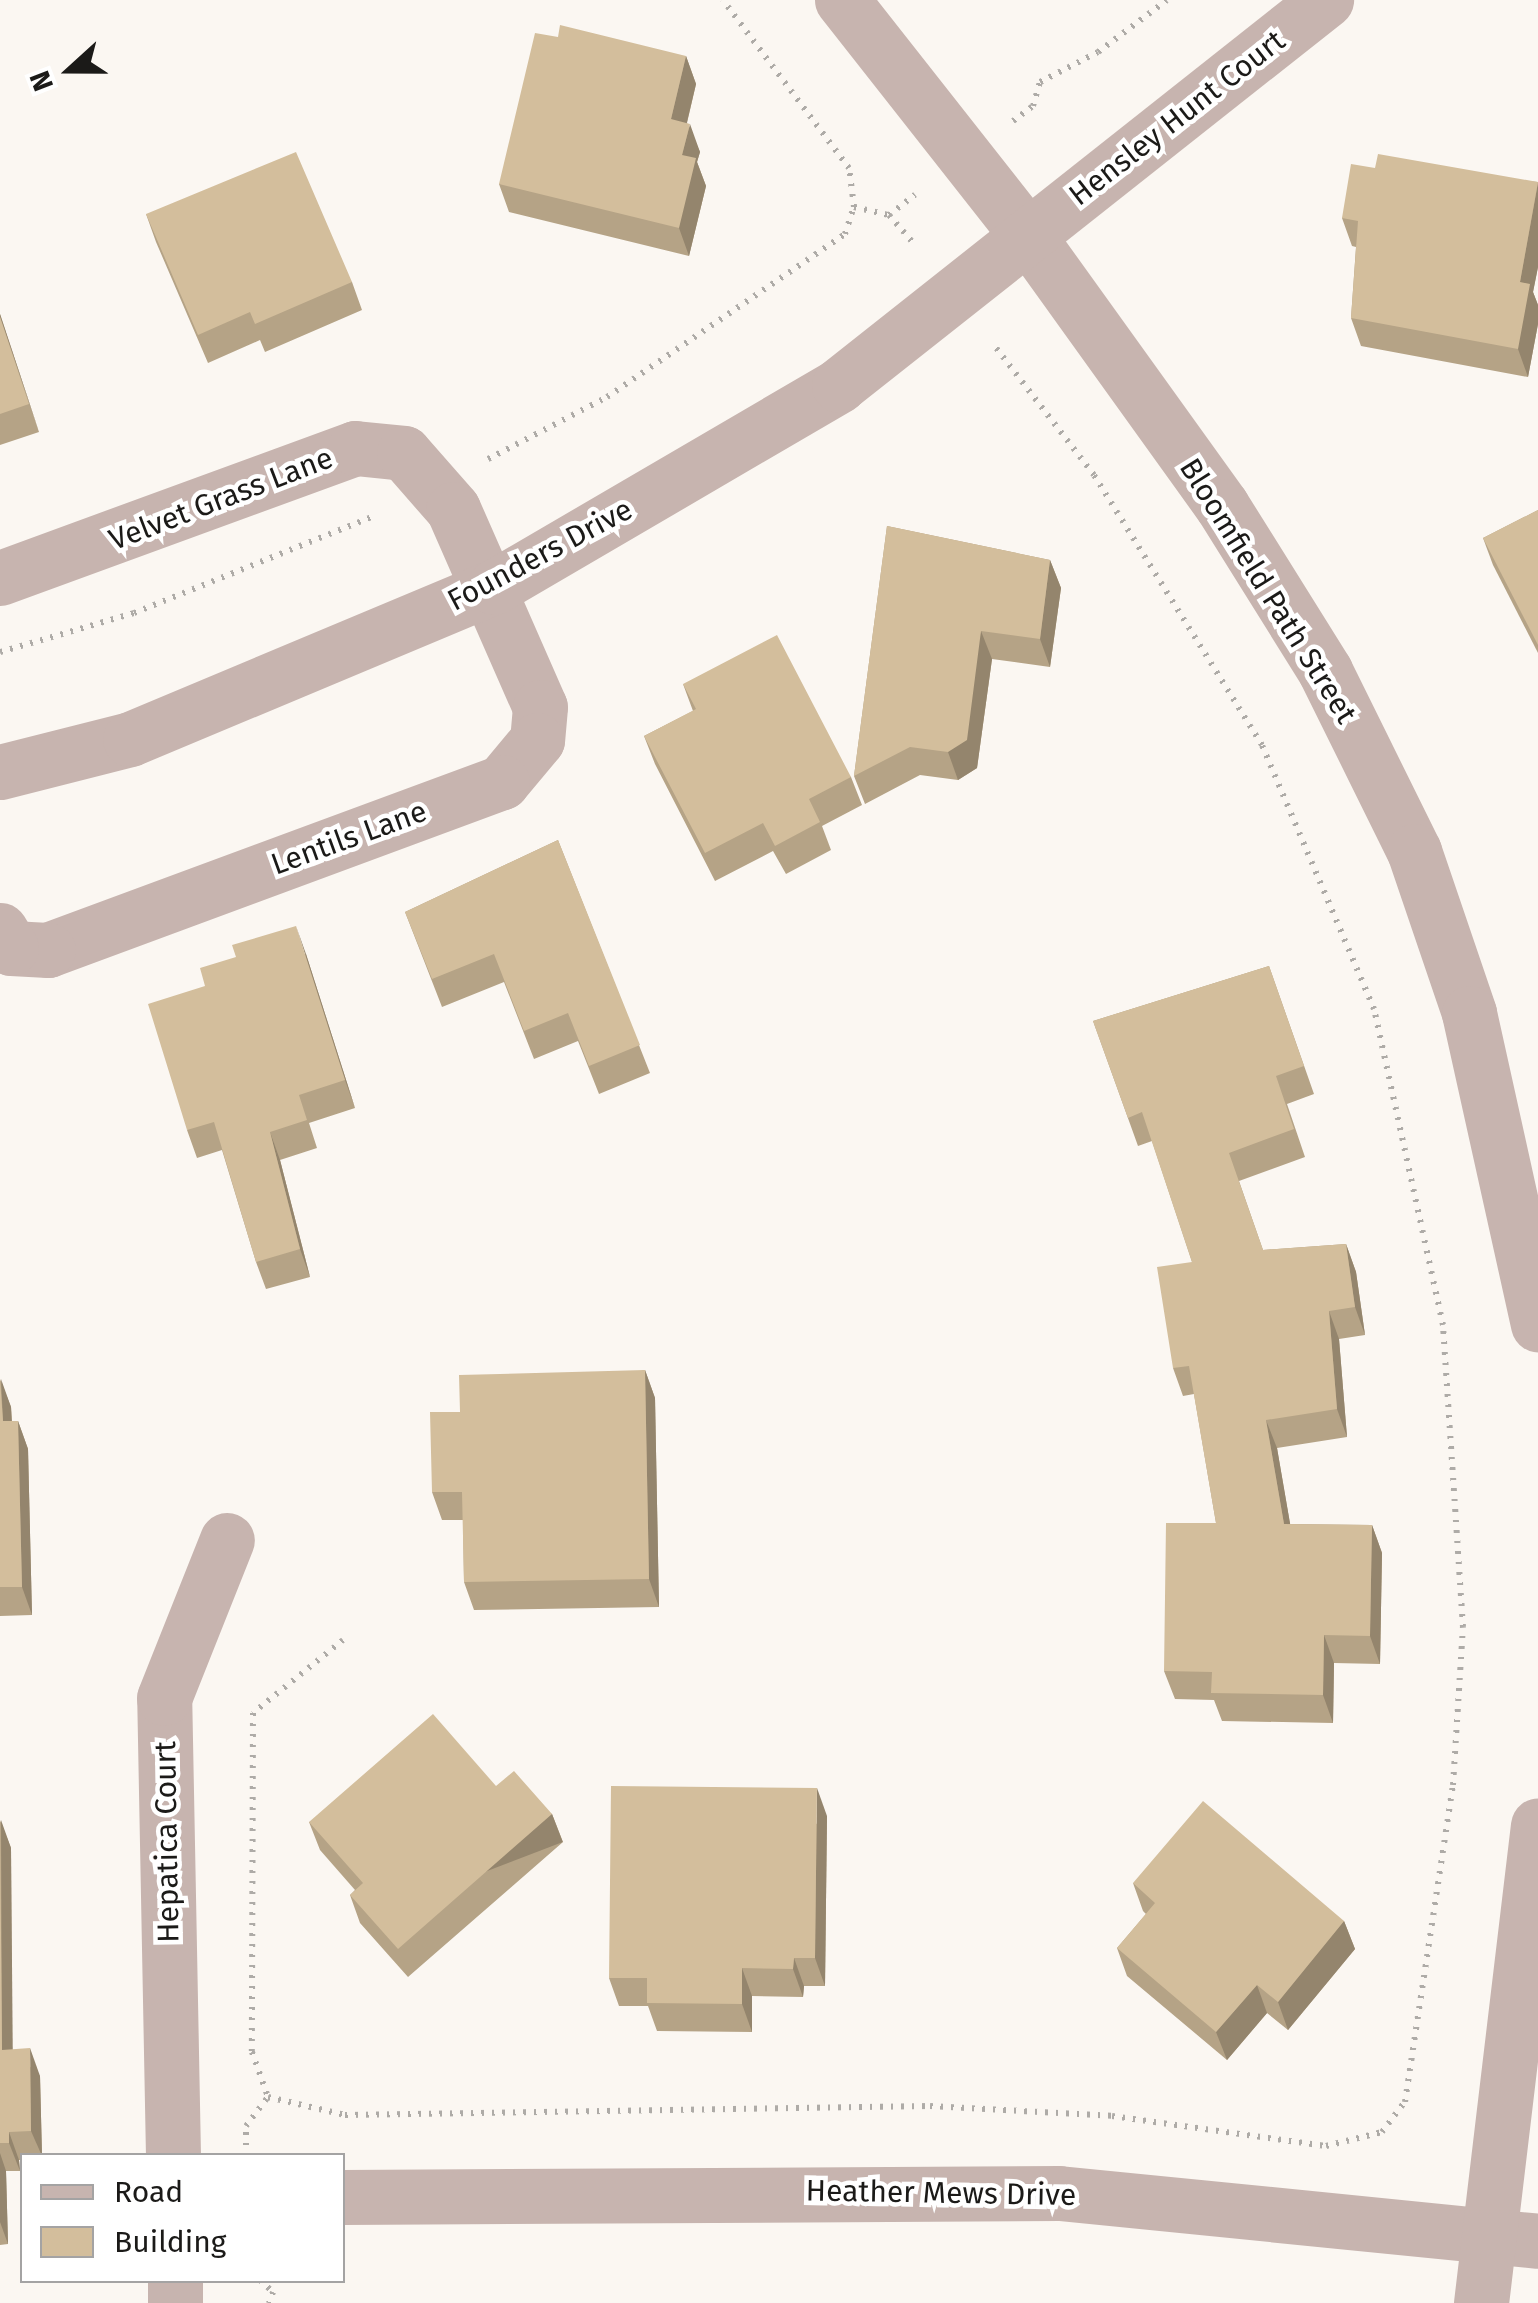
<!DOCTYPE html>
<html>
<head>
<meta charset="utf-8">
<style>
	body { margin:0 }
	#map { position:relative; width:1538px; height:2303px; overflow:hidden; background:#fbf7f2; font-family:"Fira Sans",sans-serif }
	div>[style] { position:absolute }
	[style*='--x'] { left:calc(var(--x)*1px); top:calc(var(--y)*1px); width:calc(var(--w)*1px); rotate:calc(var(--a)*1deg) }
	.path>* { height:6px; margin-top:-3px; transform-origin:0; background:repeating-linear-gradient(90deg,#aeaba7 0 2.5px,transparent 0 10.5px) }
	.minor>* { height:55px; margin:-27.5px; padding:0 27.5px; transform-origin:27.5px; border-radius:27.5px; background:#c7b4af }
	.wall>* { inset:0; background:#b5a386 }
	.shaded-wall>* { inset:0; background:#94856d; transform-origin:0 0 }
	.building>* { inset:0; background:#d3be9c }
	span { translate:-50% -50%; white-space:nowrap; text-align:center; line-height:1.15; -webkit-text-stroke:9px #fff; paint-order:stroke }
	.street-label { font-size:30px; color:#1b1a18 }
	.legend { position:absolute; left:20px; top:2153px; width:325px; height:130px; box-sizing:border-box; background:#fff; border:2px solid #a4a3a3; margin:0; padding:12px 18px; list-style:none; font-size:30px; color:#1b1a18 }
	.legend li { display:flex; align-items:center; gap:20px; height:50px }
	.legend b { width:50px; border:2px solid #a4a3a3 }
	.north { position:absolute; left:20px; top:20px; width:100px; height:100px; -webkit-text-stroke:8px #fff; paint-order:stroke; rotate:249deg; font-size:28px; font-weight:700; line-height:40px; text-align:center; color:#1b1a18 }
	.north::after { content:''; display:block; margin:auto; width:35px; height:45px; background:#1b1a18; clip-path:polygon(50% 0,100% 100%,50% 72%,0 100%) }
</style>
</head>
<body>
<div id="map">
	<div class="path">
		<div style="--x:1013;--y:121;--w:25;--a:-37"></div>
		<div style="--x:1033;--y:106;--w:25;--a:-74"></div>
		<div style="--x:1040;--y:82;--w:65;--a:-27.3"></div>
		<div style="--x:1098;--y:52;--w:86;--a:-37"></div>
		<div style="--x:854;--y:207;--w:36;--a:13"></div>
		<div style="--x:889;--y:215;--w:38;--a:49"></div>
		<div style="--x:889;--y:215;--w:33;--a:-38"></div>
		<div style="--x:488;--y:459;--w:134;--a:-27.5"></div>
		<div style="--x:607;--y:397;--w:288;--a:-34.4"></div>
		<div style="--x:845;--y:234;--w:28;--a:-72"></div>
		<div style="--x:854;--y:207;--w:39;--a:-97"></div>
		<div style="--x:849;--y:168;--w:210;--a:-126.9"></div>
		<div style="--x:0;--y:652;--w:140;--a:-16.2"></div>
		<div style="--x:134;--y:613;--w:259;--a:-22"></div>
		<div style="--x:343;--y:1640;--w:116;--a:141"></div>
		<div style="--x:253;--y:1713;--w:339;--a:90.2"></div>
		<div style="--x:252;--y:2052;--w:48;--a:70.4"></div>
		<div style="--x:268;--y:2097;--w:79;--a:13.2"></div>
		<div style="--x:345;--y:2115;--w:585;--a:-0.88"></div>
		<div style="--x:930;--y:2106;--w:182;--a:3.1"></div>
		<div style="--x:1112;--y:2116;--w:216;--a:8"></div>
		<div style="--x:1326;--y:2146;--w:58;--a:-14"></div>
		<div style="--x:1382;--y:2132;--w:38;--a:-53"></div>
		<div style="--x:1405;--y:2102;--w:321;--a:-81.4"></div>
		<div style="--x:1453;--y:1785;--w:158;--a:-86.4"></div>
		<div style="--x:1463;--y:1627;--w:303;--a:-93.8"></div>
		<div style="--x:1443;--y:1325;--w:323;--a:-102.3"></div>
		<div style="--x:1374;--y:1009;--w:287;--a:-113"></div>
		<div style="--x:1262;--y:745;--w:318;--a:-121.9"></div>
		<div style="--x:1094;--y:475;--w:165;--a:-127.6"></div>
		<div style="--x:246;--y:2156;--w:30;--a:-90"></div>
		<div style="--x:246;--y:2126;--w:36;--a:-53"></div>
		<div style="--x:260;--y:2280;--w:18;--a:43"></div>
		<div style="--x:273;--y:2292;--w:12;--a:110"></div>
	</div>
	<div class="minor">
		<div style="--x:842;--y:0;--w:300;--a:51.8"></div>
		<div style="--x:1028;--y:236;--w:332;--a:54.3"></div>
		<div style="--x:1222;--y:506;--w:195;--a:58"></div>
		<div style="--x:1325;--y:671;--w:201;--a:63.7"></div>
		<div style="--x:1414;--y:851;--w:171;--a:71.2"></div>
		<div style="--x:1469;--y:1013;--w:319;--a:77.5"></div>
		<div style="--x:0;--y:578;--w:378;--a:-20.1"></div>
		<div style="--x:355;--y:448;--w:49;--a:5.8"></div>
		<div style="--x:404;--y:453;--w:74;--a:48.8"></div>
		<div style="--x:453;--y:509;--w:216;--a:66.3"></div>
		<div style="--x:540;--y:707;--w:33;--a:95"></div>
		<div style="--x:537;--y:740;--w:55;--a:129.8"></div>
		<div style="--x:502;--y:782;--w:484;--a:159.7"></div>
		<div style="--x:48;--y:950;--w:37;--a:-177"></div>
		<div style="--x:11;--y:948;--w:21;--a:-121"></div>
		<div style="--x:0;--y:772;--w:134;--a:-14.2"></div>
		<div style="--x:130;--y:739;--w:394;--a:-22.7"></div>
		<div style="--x:494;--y:587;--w:400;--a:-30.3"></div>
		<div style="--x:839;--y:385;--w:621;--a:-38.33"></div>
		<div style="--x:173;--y:2156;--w:458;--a:-91.1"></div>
		<div style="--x:164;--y:1698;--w:170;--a:-68.3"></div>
		<div style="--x:342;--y:2197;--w:717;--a:-0.32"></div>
		<div style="--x:1059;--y:2193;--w:481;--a:5.7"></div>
		<div style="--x:175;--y:2280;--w:23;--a:90"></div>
		<div style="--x:1481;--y:2303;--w:481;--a:-83.2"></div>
	</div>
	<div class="wall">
		<div style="clip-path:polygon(686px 56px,696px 84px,687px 123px,700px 152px,697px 162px,706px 186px,689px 256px,509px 212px,499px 184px)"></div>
		<div style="clip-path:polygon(1375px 168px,1538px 182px,1538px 267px,1533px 292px,1538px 305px,1538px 324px,1528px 377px,1361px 346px,1351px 318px,1356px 247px,1352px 246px,1342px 218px)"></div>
		<div style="clip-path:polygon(146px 214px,352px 282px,362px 310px,265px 352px,260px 340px,208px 363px,156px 242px)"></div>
		<div style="clip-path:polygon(0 314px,39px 432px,0 445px)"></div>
		<div style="clip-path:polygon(1538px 510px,1538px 653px,1493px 565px,1483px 538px)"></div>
		<div style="clip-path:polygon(887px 526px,1050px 560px,1061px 588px,1050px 667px,992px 659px,977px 768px,958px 780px,920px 775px,865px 804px,854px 776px)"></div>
		<div style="clip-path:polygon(683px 684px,851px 777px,862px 805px,822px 826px,831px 850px,786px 874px,773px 851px,715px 881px,655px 764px,644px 736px,693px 711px)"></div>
		<div style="clip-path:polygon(558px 840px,650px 1073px,599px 1094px,578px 1041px,534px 1059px,504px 982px,442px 1007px,405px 912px)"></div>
		<div style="clip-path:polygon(306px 954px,355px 1108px,309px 1123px,317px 1148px,280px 1160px,310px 1277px,266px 1289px,256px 1262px,222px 1150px,197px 1158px,187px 1130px)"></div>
		<div style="clip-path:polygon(1269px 966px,1314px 1094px,1287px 1104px,1305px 1157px,1239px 1181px,1263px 1250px,1346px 1244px,1356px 1272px,1365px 1335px,1339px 1339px,1347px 1437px,1277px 1448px,1290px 1524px,1372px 1525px,1382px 1553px,1380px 1664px,1334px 1663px,1333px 1723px,1222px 1721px,1214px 1700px,1175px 1699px,1164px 1671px,1216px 1523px,1194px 1394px,1183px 1396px,1173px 1368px,1192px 1262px,1152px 1141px,1138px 1146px,1093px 1021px)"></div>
		<div style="clip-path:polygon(645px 1370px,655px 1398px,659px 1607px,474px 1610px,464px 1582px,463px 1520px,442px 1520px,432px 1492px,460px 1412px)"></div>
		<div style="clip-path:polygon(0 1379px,11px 1407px,12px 1421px,18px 1421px,28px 1449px,32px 1615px,0 1616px)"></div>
		<div style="clip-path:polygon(496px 1786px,552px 1814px,563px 1842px,408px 1977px,360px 1923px,350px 1895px,355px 1890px,320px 1850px,309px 1822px)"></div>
		<div style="clip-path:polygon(827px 1816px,825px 1986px,804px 1986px,803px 1997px,752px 1996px,752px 2032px,657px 2031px,648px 2006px,619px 2006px,609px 1978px)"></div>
		<div style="clip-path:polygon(0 1820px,11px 1848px,12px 2049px,40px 2076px,42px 2156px,22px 2156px,22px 2160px,19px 2160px,20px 2171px,6px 2171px,8px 2244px,0 2245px)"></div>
		<div style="clip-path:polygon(1133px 1883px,1344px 1921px,1355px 1949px,1288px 2030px,1267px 2013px,1227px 2060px,1127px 1976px,1117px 1948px,1146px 1914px,1143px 1911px)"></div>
	</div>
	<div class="shaded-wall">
		<div style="clip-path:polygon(686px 56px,696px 84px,681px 147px,671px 119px)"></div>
		<div style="clip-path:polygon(690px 124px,700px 152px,697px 162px,706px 186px,689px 256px,679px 228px,682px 155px)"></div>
		<div style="clip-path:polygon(1538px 183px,1538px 267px,1533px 292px,1538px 305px,1538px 324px,1528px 377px,1518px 349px,1520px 282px)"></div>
		<div style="clip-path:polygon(0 314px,39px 432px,0 317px)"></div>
		<div style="clip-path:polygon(1050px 560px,1061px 588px,1050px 667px,1040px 639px)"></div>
		<div style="clip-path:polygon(981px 631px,992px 659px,977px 768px,958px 780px,948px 752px)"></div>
		<div style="clip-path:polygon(296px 926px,306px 954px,355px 1108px,345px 1080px)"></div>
		<div style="clip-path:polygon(270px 1132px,280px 1160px,310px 1277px,300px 1249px)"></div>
		<div style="clip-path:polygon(1346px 1244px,1356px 1272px,1365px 1335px,1355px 1307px)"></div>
		<div style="clip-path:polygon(1329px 1311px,1339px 1339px,1347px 1437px,1337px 1409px)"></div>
		<div style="clip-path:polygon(645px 1370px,655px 1398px,659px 1607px,649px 1579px)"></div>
		<div style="clip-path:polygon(1px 1379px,11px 1407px,13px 1449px,3px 1421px)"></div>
		<div style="clip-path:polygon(1266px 1420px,1277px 1448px,1295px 1552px,1284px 1524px)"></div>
		<div style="clip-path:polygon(18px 1421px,28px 1449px,32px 1615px,22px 1587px)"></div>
		<div style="clip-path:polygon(1372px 1525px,1382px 1553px,1380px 1664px,1370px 1636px)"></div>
		<div style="clip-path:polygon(1324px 1635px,1334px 1663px,1333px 1723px,1323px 1695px)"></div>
		<div style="clip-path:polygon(817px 1788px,827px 1816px,825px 1986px,815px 1958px)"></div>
		<div style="left:552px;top:1814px;width:30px;height:205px;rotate:69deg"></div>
		<div style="clip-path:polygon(1px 1820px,11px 1848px,13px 2078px,2px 2050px)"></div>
		<div style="clip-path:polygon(1344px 1921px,1355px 1949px,1288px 2030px,1278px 2002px)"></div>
		<div style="clip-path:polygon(794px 1958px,804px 1986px,803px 1997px,793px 1969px)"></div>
		<div style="clip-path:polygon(742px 1968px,752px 1996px,752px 2032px,742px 2004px)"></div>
		<div style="clip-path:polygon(1257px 1985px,1267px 2013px,1227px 2060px,1216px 2032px)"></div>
		<div style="clip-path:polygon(30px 2048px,40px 2076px,42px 2156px,31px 2131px)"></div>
		<div style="clip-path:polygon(9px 2132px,19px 2160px,20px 2171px,9px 2143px)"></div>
		<div style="clip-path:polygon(0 2153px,6px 2171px,8px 2244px,0 2222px)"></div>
	</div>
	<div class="building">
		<div style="clip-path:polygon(560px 25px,686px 56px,671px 119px,690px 124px,682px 155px,696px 158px,679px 228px,499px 184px,535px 33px,558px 37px)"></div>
		<div style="clip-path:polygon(296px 152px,352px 282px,255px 324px,250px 312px,198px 335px,146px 214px)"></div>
		<div style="clip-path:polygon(1378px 154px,1538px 182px,1520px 282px,1530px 284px,1518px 349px,1351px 318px,1358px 221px,1342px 218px,1351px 164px,1375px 168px)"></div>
		<div style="clip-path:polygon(0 317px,29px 404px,0 414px)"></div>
		<div style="clip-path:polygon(1538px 510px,1538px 645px,1483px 538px)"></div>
		<div style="clip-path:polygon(887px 526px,1050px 560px,1040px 639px,981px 631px,967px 740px,948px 752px,910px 747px,854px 776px)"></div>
		<div style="clip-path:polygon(777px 635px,851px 777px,809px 799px,820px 822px,775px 846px,763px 823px,705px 853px,644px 736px,696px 709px,683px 684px)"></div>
		<div style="clip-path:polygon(558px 840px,640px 1045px,589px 1066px,568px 1013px,524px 1031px,494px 954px,432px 979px,405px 912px)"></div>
		<div style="clip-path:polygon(296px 926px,345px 1080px,299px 1095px,307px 1120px,270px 1132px,300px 1249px,256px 1262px,214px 1122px,187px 1130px,148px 1004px,205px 986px,200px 968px,236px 957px,232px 945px)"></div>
		<div style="clip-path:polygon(1269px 966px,1304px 1066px,1276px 1076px,1294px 1129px,1229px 1153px,1263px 1250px,1346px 1244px,1355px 1307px,1329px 1311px,1337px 1409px,1266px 1420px,1284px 1524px,1372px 1525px,1370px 1636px,1324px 1635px,1323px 1695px,1211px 1693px,1212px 1672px,1164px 1671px,1166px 1523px,1216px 1523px,1189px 1366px,1173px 1368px,1157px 1267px,1192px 1262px,1142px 1112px,1128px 1118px,1093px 1021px)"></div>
		<div style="clip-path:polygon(645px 1370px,649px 1579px,464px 1582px,462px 1492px,432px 1492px,430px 1412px,460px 1412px,459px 1375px)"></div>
		<div style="clip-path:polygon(0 1379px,3px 1421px,18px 1421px,22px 1587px,0 1587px)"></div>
		<div style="clip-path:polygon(433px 1714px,496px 1786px,514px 1771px,552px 1814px,398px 1949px,350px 1895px,363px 1883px,309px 1822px)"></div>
		<div style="clip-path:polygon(611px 1786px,817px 1788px,815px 1958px,794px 1958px,793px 1969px,742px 1968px,742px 2004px,647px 2003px,647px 1978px,609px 1978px)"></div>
		<div style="clip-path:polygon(1203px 1801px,1344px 1921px,1278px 2002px,1257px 1985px,1216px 2032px,1117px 1948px,1155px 1903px,1133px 1883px)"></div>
		<div style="clip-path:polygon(0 1820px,2px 2050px,30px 2048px,31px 2131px,9px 2132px,9px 2143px,0 2143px)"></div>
	</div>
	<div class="street-label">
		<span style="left:1177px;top:118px;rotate:-38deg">Hensley Hunt Court</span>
		<span style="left:221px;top:499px;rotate:-21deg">Velvet Grass Lane</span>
		<span style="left:540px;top:555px;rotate:-28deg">Founders Drive</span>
		<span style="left:1268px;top:591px;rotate:58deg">Bloomfield Path Street</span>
		<span style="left:349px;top:838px;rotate:-20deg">Lentils Lane</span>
		<span style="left:167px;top:1842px;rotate:-91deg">Hepatica Court</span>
		<span style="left:941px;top:2193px;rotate:1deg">Heather Mews Drive</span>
	</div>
	<ul class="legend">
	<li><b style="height:12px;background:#c7b4af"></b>Road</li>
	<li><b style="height:28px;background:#d3be9c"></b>Building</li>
	</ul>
	<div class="north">N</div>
</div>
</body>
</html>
